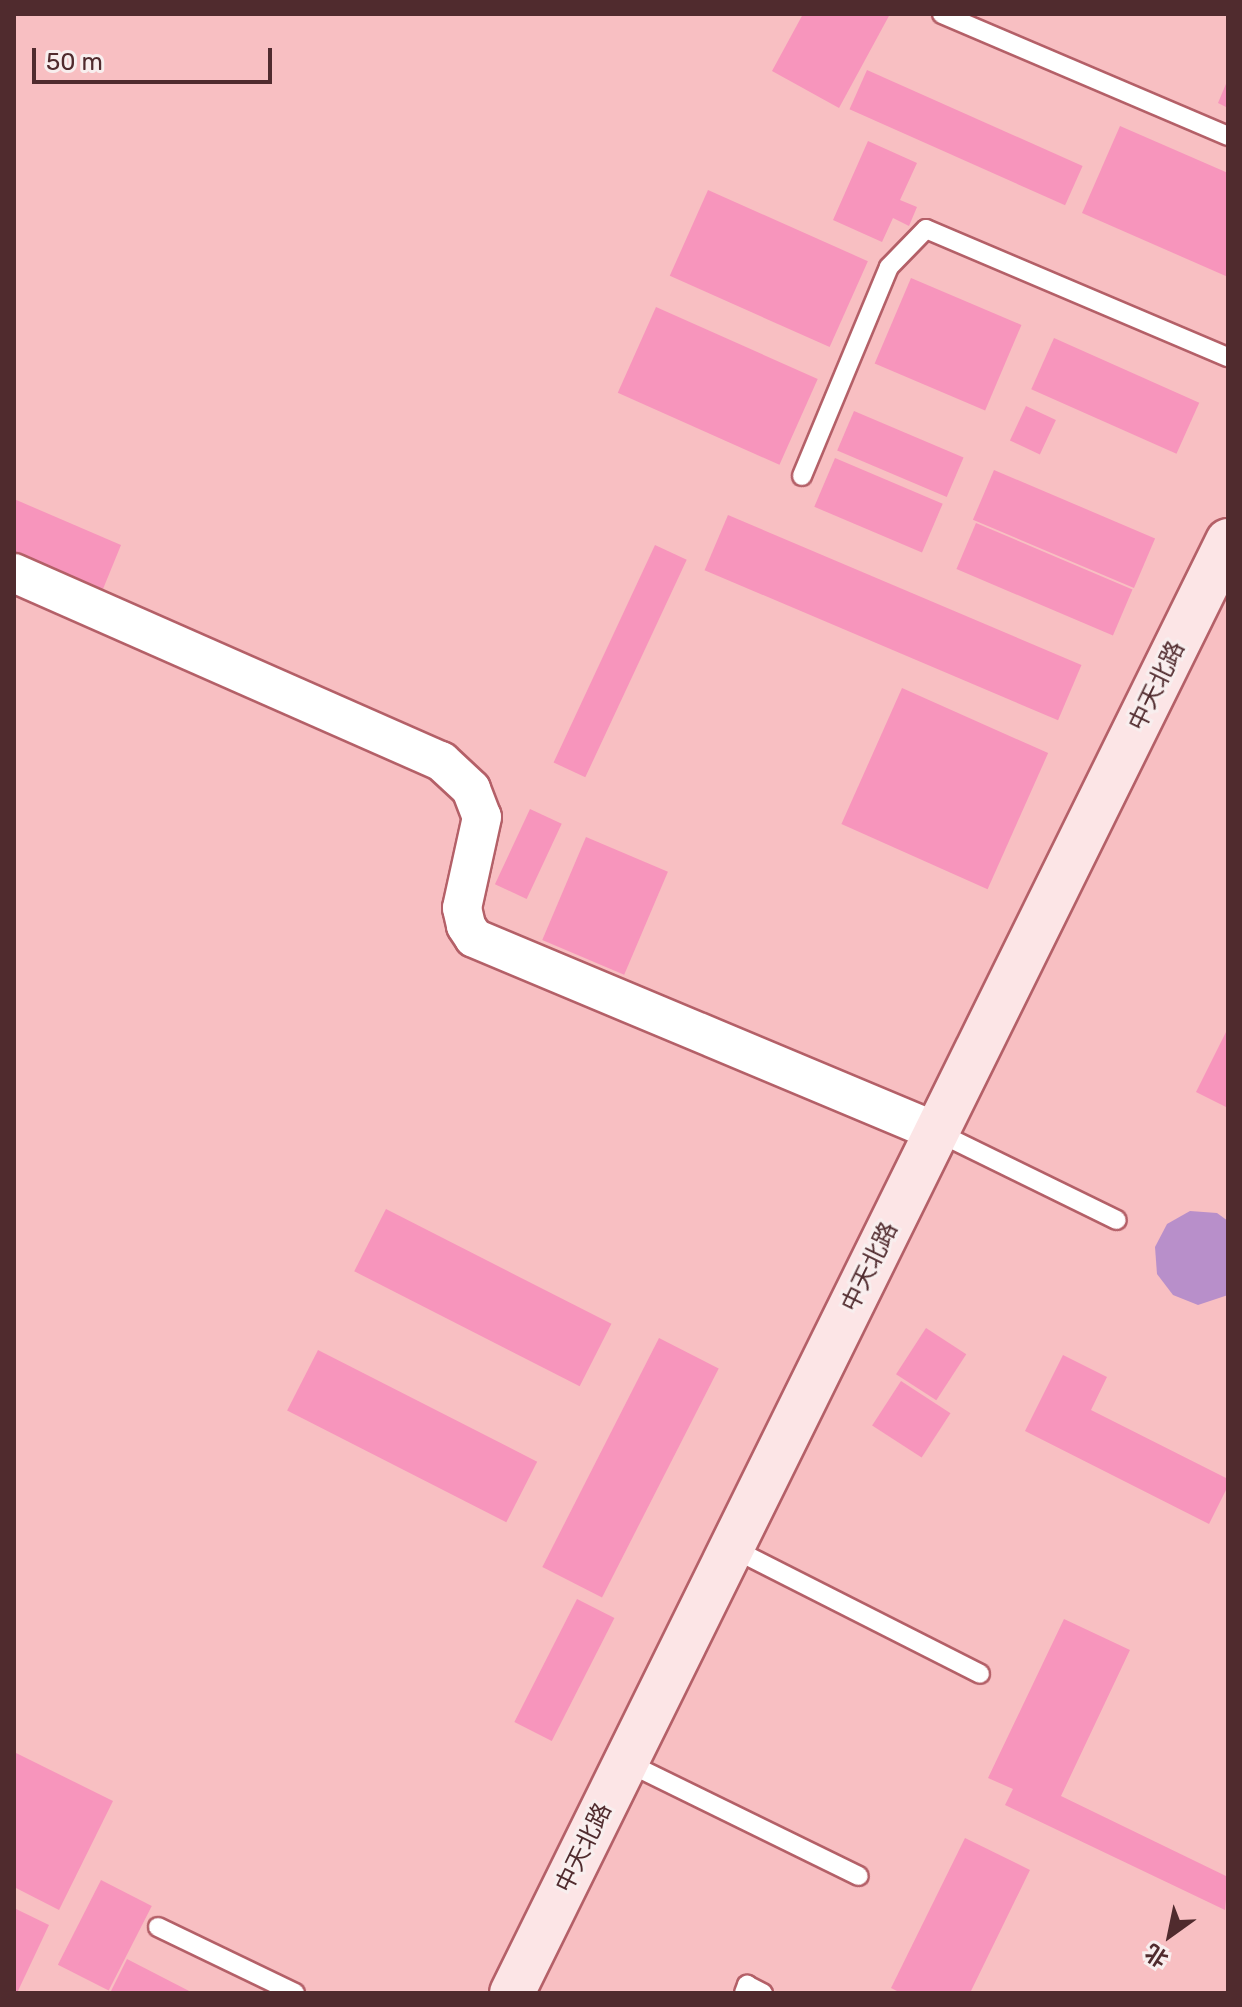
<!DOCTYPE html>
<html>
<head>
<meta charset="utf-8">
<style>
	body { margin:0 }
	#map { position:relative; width:1242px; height:2007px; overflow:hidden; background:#f8bfc2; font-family:Rubik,"Noto Sans SC",sans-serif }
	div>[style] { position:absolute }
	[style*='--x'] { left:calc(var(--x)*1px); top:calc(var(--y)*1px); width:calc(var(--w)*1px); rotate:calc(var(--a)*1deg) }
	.green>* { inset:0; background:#b88fca }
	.building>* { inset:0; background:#f795bc; transform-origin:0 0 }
	.roads { filter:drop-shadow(2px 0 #b46068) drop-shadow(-2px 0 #b46068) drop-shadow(0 2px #b46068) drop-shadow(0 -2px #b46068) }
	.lane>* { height:18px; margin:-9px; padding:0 9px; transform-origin:9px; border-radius:9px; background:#fff }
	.street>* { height:38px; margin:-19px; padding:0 19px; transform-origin:19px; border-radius:19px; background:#fff }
	.secondary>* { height:44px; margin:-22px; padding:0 22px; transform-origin:22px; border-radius:22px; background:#fce5e6 }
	span { translate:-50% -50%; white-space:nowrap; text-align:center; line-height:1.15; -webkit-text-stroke:6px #f8eeee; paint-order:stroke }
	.street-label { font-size:24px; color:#502b2e }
	.frame { position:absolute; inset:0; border:16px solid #502b2e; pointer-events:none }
	.north { position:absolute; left:1130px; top:1895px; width:80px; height:80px; -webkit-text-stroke:6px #f8eeee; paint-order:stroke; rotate:213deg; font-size:22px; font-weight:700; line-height:32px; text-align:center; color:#502b2e }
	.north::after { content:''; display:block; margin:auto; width:28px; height:36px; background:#502b2e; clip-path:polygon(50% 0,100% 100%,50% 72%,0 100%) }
	.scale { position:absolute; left:32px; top:48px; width:240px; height:36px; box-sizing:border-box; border:4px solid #502b2e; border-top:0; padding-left:10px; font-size:24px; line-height:28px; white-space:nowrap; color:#502b2e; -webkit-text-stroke:6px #f8eeee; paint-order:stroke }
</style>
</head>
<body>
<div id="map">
	<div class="green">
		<div style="clip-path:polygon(1190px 1211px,1217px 1213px,1228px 1221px,1228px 1295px,1198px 1305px,1173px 1295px,1157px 1274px,1155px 1247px,1167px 1224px)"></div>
	</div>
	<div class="building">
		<div style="clip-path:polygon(803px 14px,890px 14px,839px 108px,772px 71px)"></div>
		<div style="left:867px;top:70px;width:236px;height:43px;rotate:24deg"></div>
		<div style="clip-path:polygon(1228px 79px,1228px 108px,1218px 103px)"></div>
		<div style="clip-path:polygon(1120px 126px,1228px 173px,1228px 277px,1082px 213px)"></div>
		<div style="clip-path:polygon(868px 141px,917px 163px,900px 200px,917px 207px,909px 226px,893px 218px,882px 242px,833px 220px)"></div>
		<div style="left:708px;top:190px;width:175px;height:94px;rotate:24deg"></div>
		<div style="left:911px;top:278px;width:120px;height:93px;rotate:23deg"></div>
		<div style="left:656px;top:307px;width:177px;height:94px;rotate:24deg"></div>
		<div style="left:1054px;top:338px;width:159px;height:56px;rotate:24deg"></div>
		<div style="left:1026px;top:406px;width:33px;height:38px;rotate:25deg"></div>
		<div style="left:854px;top:411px;width:119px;height:43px;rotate:23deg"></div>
		<div style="left:835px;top:458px;width:117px;height:53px;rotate:23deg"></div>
		<div style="left:994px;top:470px;width:175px;height:54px;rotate:23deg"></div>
		<div style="clip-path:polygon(14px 499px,121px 545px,103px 589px,14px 551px)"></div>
		<div style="left:728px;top:515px;width:384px;height:60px;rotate:23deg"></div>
		<div style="left:976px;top:523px;width:170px;height:50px;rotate:23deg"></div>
		<div style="left:655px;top:545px;width:35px;height:240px;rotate:25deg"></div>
		<div style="left:902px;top:688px;width:160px;height:149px;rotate:24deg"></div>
		<div style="left:530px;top:809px;width:35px;height:83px;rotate:25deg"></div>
		<div style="left:586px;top:837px;width:89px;height:112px;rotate:23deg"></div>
		<div style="clip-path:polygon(1228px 1028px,1228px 1108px,1196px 1092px)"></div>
		<div style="left:386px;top:1209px;width:253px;height:70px;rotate:27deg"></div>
		<div style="left:926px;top:1328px;width:48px;height:55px;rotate:33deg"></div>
		<div style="left:659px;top:1338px;width:67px;height:257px;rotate:27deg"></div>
		<div style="left:318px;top:1350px;width:246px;height:68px;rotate:27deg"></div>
		<div style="clip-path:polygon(1063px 1355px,1107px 1377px,1091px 1410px,1228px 1479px,1228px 1486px,1209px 1524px,1025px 1431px)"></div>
		<div style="left:901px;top:1381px;width:59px;height:53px;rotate:33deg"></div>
		<div style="left:577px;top:1599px;width:42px;height:138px;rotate:27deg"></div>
		<div style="clip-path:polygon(1064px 1619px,1130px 1650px,1061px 1796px,1228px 1877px,1225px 1910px,1005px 1805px,1013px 1789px,988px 1778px)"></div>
		<div style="clip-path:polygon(14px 1752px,113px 1801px,59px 1910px,14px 1887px)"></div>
		<div style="clip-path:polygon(965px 1838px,1030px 1870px,970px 1993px,901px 1993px,891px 1988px)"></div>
		<div style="left:101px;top:1880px;width:57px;height:95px;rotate:27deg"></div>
		<div style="clip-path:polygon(14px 1908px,49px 1925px,17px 1993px,14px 1993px)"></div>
		<div style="clip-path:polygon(127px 1959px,193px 1993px,110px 1993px)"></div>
	</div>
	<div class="roads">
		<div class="lane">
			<div style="--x:942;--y:14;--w:311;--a:23.1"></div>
			<div style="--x:802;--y:476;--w:226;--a:-67.4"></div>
			<div style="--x:889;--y:267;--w:53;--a:-45.8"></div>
			<div style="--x:926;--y:229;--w:328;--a:23"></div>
			<div style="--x:937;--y:1132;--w:200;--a:26.1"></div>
			<div style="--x:732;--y:1548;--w:278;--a:26.9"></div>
			<div style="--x:626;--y:1762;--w:259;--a:26.1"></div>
			<div style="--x:158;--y:1927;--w:152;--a:25.7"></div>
			<div style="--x:744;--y:1993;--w:9;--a:-69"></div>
			<div style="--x:747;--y:1985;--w:18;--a:27"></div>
		</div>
		<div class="street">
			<div style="--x:14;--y:573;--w:467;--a:23.8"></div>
			<div style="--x:441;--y:761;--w:41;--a:43"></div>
			<div style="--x:471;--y:789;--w:30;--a:69"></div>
			<div style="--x:482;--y:817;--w:93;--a:102.4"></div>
			<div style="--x:462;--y:908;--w:18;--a:77"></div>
			<div style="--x:466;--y:926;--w:14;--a:56"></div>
			<div style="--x:474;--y:938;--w:502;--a:22.73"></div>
		</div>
		<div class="secondary">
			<div style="--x:512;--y:1993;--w:1619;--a:-63.75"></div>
		</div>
	</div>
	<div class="street-label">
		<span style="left:1157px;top:686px;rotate:-64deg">中天北路</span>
		<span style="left:870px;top:1267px;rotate:-64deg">中天北路</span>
		<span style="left:584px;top:1848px;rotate:-64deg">中天北路</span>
	</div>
	<div class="frame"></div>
	<div class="north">北</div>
	<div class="scale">50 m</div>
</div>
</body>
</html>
